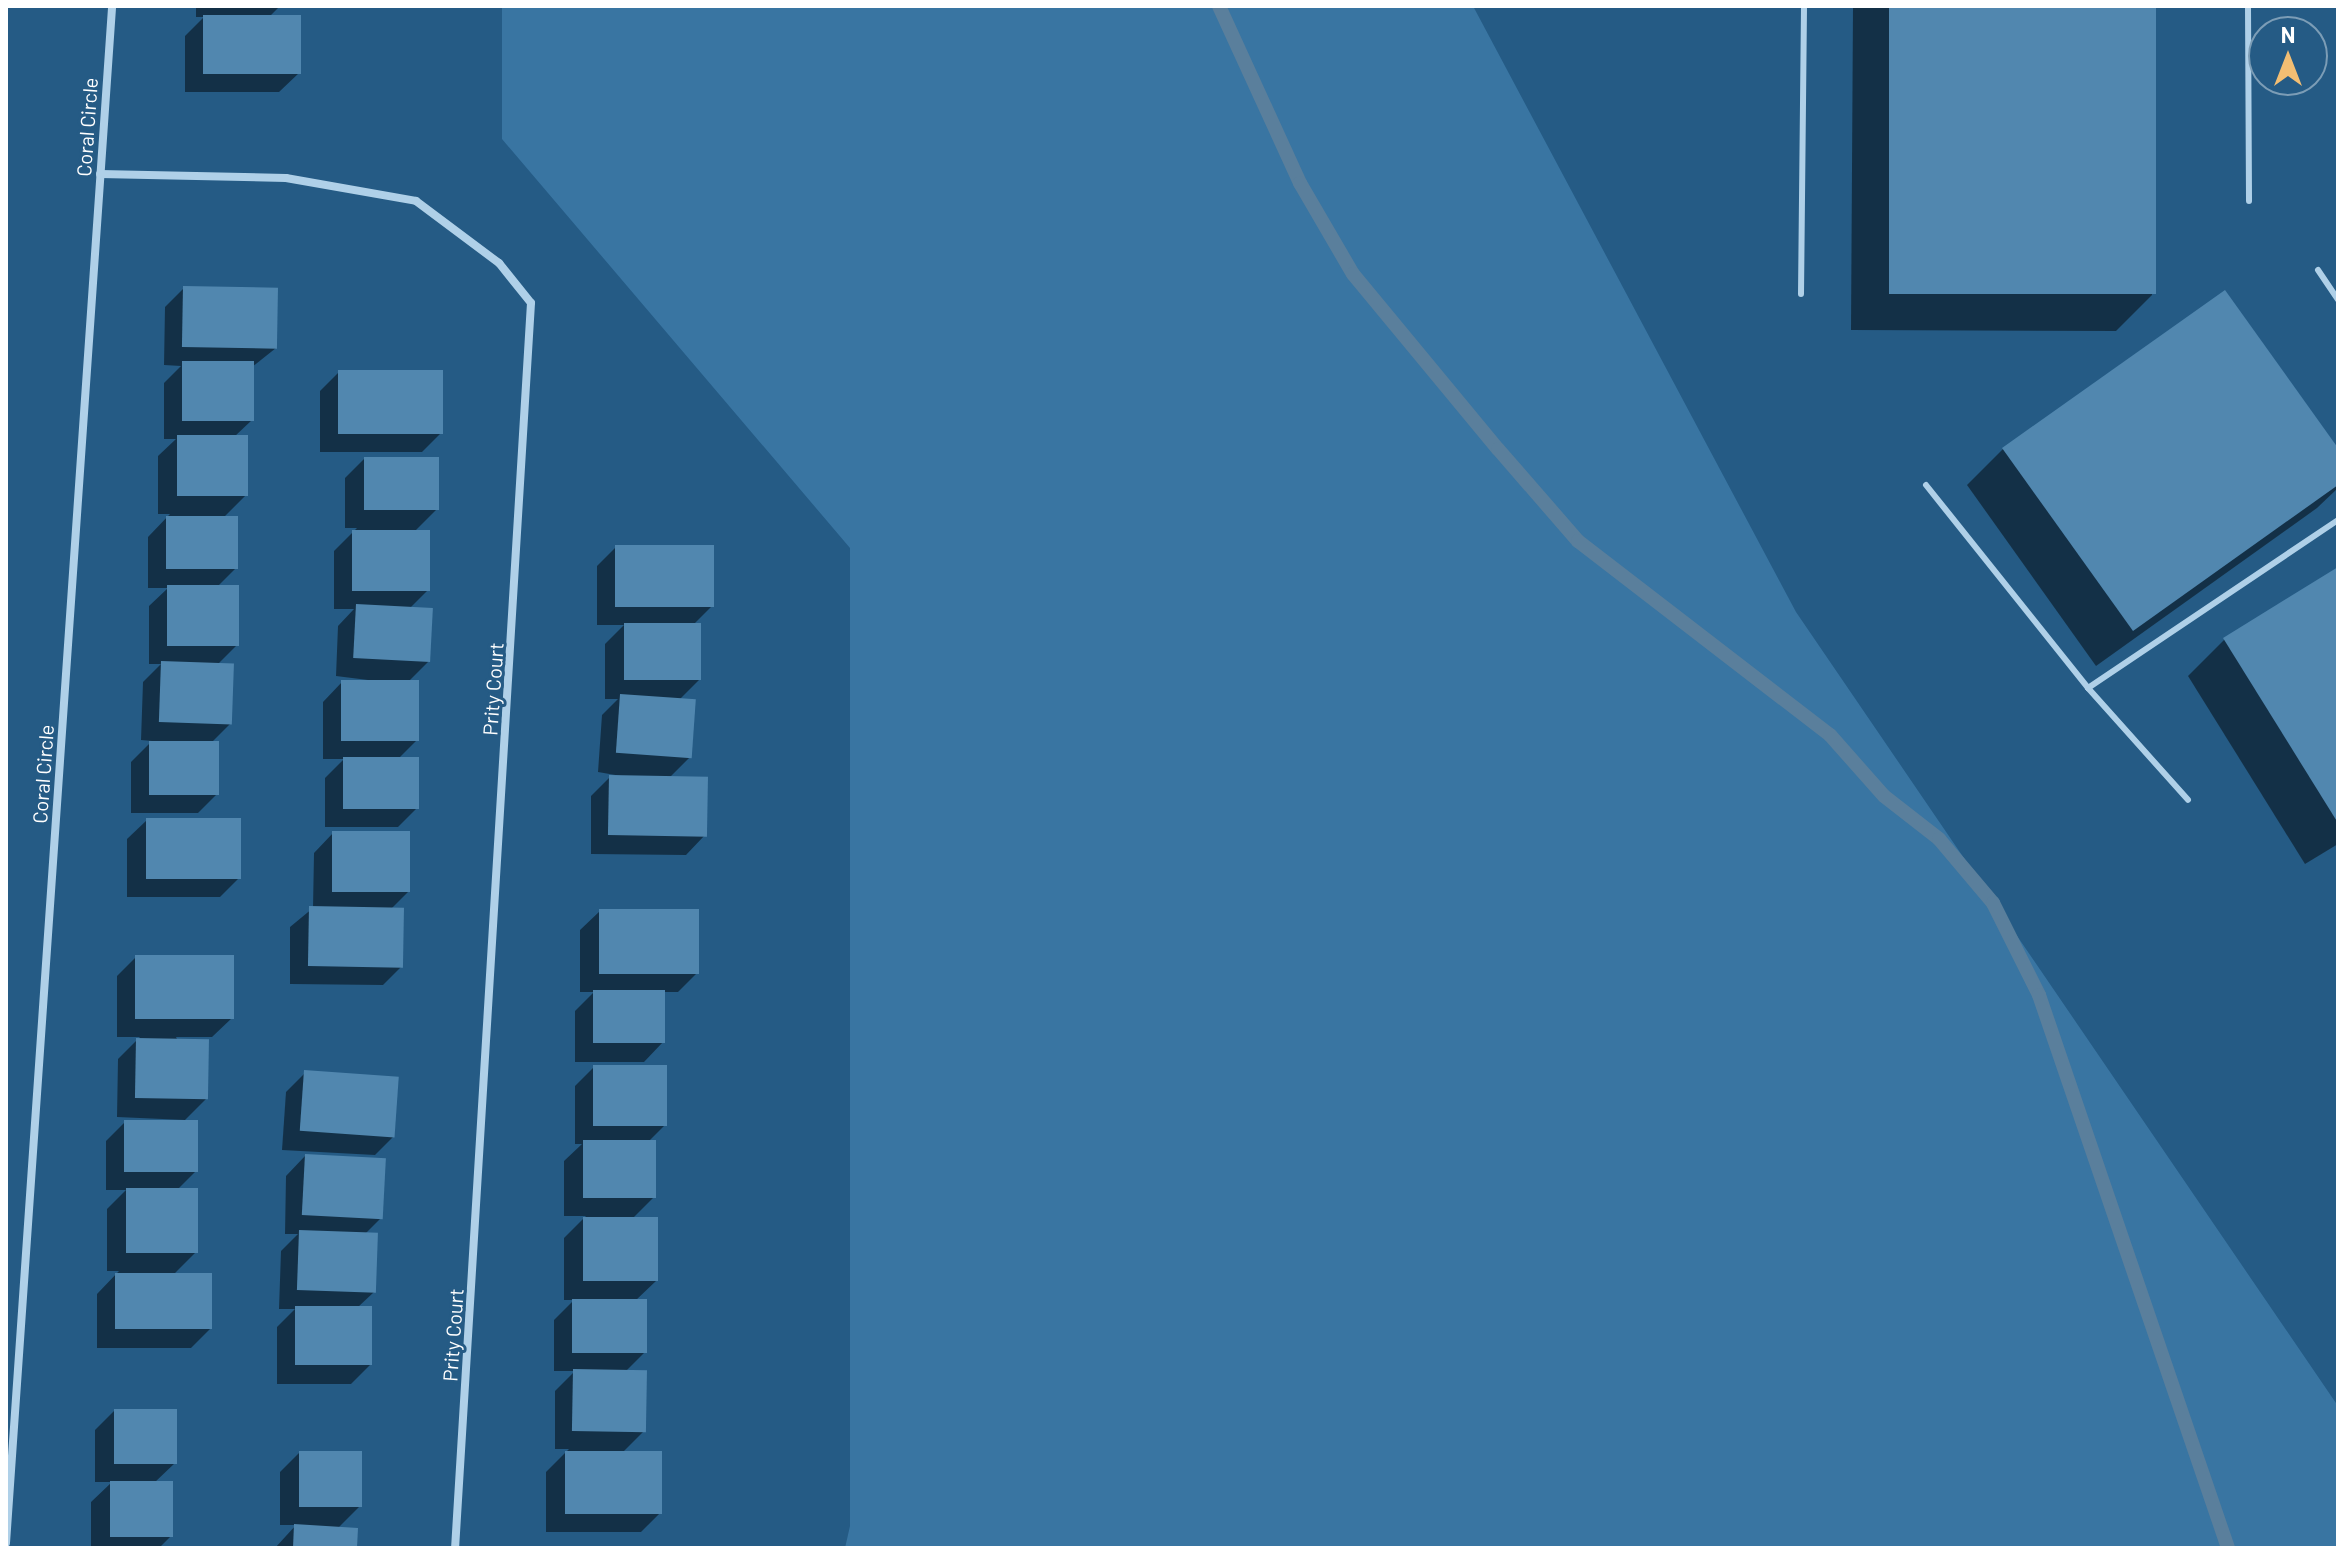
<!DOCTYPE html>
<html>
<head>
<meta charset="utf-8">
<style>
	body { margin:0 }
	#map { position:relative; width:2344px; height:1554px; overflow:hidden; background:#255b85; font-family:Barlow,sans-serif }
	div>[style] { position:absolute }
	[style*='--x'] { left:calc(var(--x)*1px); top:calc(var(--y)*1px); width:calc(var(--w)*1px); rotate:calc(var(--a)*1deg) }
	.green>* { inset:0; background:#3975a2 }
	.shadow>* { inset:0; background:#0007 }
	.stream>* { height:14px; margin:-7px; padding:0 7px; transform-origin:7px; border-radius:7px; background:#5a7f9c }
	.building>* { inset:0; background:#5187af; transform-origin:0 0 }
	.service>* { height:6px; margin:-3px; padding:0 3px; transform-origin:3px; border-radius:3px; background:#afd0e8 }
	.minor>* { height:8px; margin:-4px; padding:0 4px; transform-origin:4px; border-radius:4px; background:#afd0e8 }
	span { translate:-50% -50%; white-space:nowrap; text-align:center; line-height:1.15; -webkit-text-stroke:6px #255b85; paint-order:stroke }
	.street-label { font-size:20px; color:#fff }
	.frame { position:absolute; inset:0; border:8px solid #fff; pointer-events:none }
	.north { position:absolute; left:2248px; top:16px; width:80px; height:80px; box-sizing:border-box; background:#255b85; border:2px solid #7c9db6; border-radius:50%; rotate:0deg; font-size:22px; font-weight:700; line-height:32px; text-align:center; color:#fff }
	.north::after { content:''; display:block; margin:auto; width:28px; height:36px; background:#f2be73; clip-path:polygon(50% 0,100% 100%,50% 72%,0 100%) }
</style>
</head>
<body>
<div id="map">
	<div class="green">
		<div style="clip-path:polygon(502px 6px,1473px 6px,1796px 612px,2338px 1406px,2338px 1548px,845px 1548px,850px 1526px,850px 548px,502px 139px)"></div>
	</div>
	<div class="shadow">
		<div style="clip-path:polygon(196px 6px,280px 6px,269px 17px,299px 73px,279px 92px,185px 92px,185px 36px,204px 17px,196px 17px)"></div>
		<div style="clip-path:polygon(1853px 6px,2154px 6px,2152px 295px,2116px 331px,1851px 330px)"></div>
		<div style="clip-path:polygon(184px 288px,276px 348px,252px 367px,252px 420px,234px 437px,246px 495px,223px 518px,236px 568px,217px 587px,237px 645px,217px 665px,230px 724px,211px 743px,217px 794px,198px 813px,131px 813px,131px 762px,152px 741px,141px 740px,143px 682px,161px 664px,149px 664px,149px 606px,168px 588px,148px 588px,148px 537px,170px 514px,158px 514px,158px 456px,176px 439px,164px 439px,164px 383px,181px 366px,164px 365px,165px 307px)"></div>
		<div style="clip-path:polygon(339px 372px,441px 433px,422px 452px,320px 452px,320px 391px)"></div>
		<div style="clip-path:polygon(2003px 449px,2338px 451px,2338px 488px,2317px 508px,2096px 666px,1967px 485px)"></div>
		<div style="clip-path:polygon(364px 459px,437px 509px,414px 532px,428px 590px,409px 609px,429px 661px,408px 682px,417px 740px,398px 759px,417px 808px,398px 827px,325px 827px,325px 778px,344px 759px,323px 759px,323px 702px,342px 682px,384px 682px,336px 676px,338px 626px,354px 609px,334px 609px,334px 551px,357px 528px,345px 528px,345px 478px)"></div>
		<div style="clip-path:polygon(616px 547px,712px 606px,693px 625px,699px 680px,679px 700px,690px 757px,670px 777px,705px 835px,686px 855px,591px 854px,591px 796px,610px 777px,627px 777px,598px 772px,602px 715px,618px 699px,605px 699px,605px 644px,624px 625px,597px 625px,597px 566px)"></div>
		<div style="clip-path:polygon(2338px 570px,2338px 844px,2305px 864px,2188px 676px,2224px 640px)"></div>
		<div style="clip-path:polygon(147px 820px,239px 878px,220px 897px,127px 897px,127px 839px)"></div>
		<div style="clip-path:polygon(333px 833px,408px 892px,391px 909px,402px 966px,383px 985px,290px 984px,290px 927px,313px 908px,314px 853px)"></div>
		<div style="clip-path:polygon(600px 911px,697px 973px,678px 992px,663px 992px,663px 1042px,644px 1062px,575px 1062px,575px 1011px,594px 992px,580px 992px,580px 930px)"></div>
		<div style="clip-path:polygon(136px 957px,232px 1018px,212px 1037px,176px 1037px,206px 1099px,185px 1120px,117px 1117px,118px 1059px,140px 1037px,117px 1037px,117px 976px)"></div>
		<div style="clip-path:polygon(594px 1067px,665px 1125px,648px 1142px,654px 1197px,632px 1219px,656px 1281px,635px 1301px,645px 1352px,625px 1372px,645px 1430px,622px 1453px,660px 1513px,641px 1532px,546px 1532px,546px 1472px,569px 1449px,555px 1449px,555px 1391px,575px 1371px,554px 1371px,554px 1320px,574px 1300px,564px 1300px,564px 1238px,586px 1216px,564px 1216px,564px 1161px,582px 1144px,575px 1144px,575px 1086px)"></div>
		<div style="clip-path:polygon(305px 1073px,394px 1136px,375px 1155px,282px 1150px,286px 1092px)"></div>
		<div style="clip-path:polygon(125px 1122px,196px 1171px,177px 1190px,196px 1252px,173px 1275px,210px 1329px,191px 1348px,97px 1348px,97px 1294px,119px 1271px,107px 1271px,107px 1209px,126px 1190px,106px 1190px,106px 1141px)"></div>
		<div style="clip-path:polygon(305px 1156px,382px 1217px,365px 1234px,374px 1292px,357px 1308px,370px 1365px,351px 1384px,277px 1384px,277px 1327px,295px 1309px,279px 1309px,281px 1251px,298px 1234px,285px 1234px,286px 1176px)"></div>
		<div style="clip-path:polygon(114px 1411px,175px 1463px,154px 1483px,171px 1536px,159px 1548px,91px 1548px,91px 1502px,112px 1482px,95px 1482px,95px 1430px)"></div>
		<div style="clip-path:polygon(299px 1453px,360px 1506px,337px 1529px,355px 1548px,275px 1548px,296px 1525px,280px 1525px,280px 1472px)"></div>
	</div>
	<div class="stream">
		<div style="--x:1219;--y:6;--w:195;--a:65.4"></div>
		<div style="--x:1300;--y:183;--w:105;--a:59.8"></div>
		<div style="--x:1353;--y:274;--w:227;--a:50.4"></div>
		<div style="--x:1498;--y:449;--w:122;--a:49"></div>
		<div style="--x:1578;--y:541;--w:318;--a:37.6"></div>
		<div style="--x:1830;--y:735;--w:81;--a:48.5"></div>
		<div style="--x:1884;--y:796;--w:70;--a:38"></div>
		<div style="--x:1939;--y:839;--w:84;--a:49.8"></div>
		<div style="--x:1993;--y:903;--w:103;--a:63.4"></div>
		<div style="--x:2039;--y:995;--w:584;--a:71.13"></div>
	</div>
	<div class="building">
		<div style="left:1889px;top:6px;width:267px;height:288px"></div>
		<div style="left:203px;top:15px;width:98px;height:59px"></div>
		<div style="left:183px;top:286px;width:95px;height:61px;rotate:1deg"></div>
		<div style="clip-path:polygon(2225px 290px,2338px 448px,2338px 485px,2133px 631px,2002px 448px)"></div>
		<div style="left:182px;top:361px;width:72px;height:60px"></div>
		<div style="left:338px;top:370px;width:105px;height:64px"></div>
		<div style="left:177px;top:435px;width:71px;height:61px"></div>
		<div style="left:364px;top:457px;width:75px;height:53px"></div>
		<div style="left:166px;top:516px;width:72px;height:53px"></div>
		<div style="left:352px;top:530px;width:78px;height:61px"></div>
		<div style="left:615px;top:545px;width:99px;height:62px"></div>
		<div style="clip-path:polygon(2338px 567px,2338px 823px,2223px 638px)"></div>
		<div style="left:167px;top:585px;width:72px;height:61px"></div>
		<div style="left:356px;top:604px;width:77px;height:54px;rotate:3deg"></div>
		<div style="left:624px;top:623px;width:77px;height:57px"></div>
		<div style="left:161px;top:661px;width:73px;height:61px;rotate:2deg"></div>
		<div style="left:341px;top:680px;width:78px;height:61px"></div>
		<div style="left:620px;top:694px;width:76px;height:59px;rotate:4deg"></div>
		<div style="left:149px;top:741px;width:70px;height:54px"></div>
		<div style="left:343px;top:757px;width:76px;height:52px"></div>
		<div style="left:609px;top:775px;width:99px;height:60px;rotate:1deg"></div>
		<div style="left:146px;top:818px;width:95px;height:61px"></div>
		<div style="left:332px;top:831px;width:78px;height:61px"></div>
		<div style="left:309px;top:906px;width:95px;height:60px;rotate:1deg"></div>
		<div style="left:599px;top:909px;width:100px;height:65px"></div>
		<div style="left:135px;top:955px;width:99px;height:64px"></div>
		<div style="left:593px;top:990px;width:72px;height:53px"></div>
		<div style="left:136px;top:1038px;width:73px;height:60px;rotate:1deg"></div>
		<div style="left:593px;top:1065px;width:74px;height:61px"></div>
		<div style="left:304px;top:1070px;width:95px;height:61px;rotate:4deg"></div>
		<div style="left:124px;top:1120px;width:74px;height:52px"></div>
		<div style="left:583px;top:1140px;width:73px;height:58px"></div>
		<div style="left:305px;top:1154px;width:81px;height:61px;rotate:3deg"></div>
		<div style="left:126px;top:1188px;width:72px;height:65px"></div>
		<div style="left:583px;top:1217px;width:75px;height:64px"></div>
		<div style="left:299px;top:1230px;width:79px;height:60px;rotate:2deg"></div>
		<div style="left:115px;top:1273px;width:97px;height:56px"></div>
		<div style="left:572px;top:1299px;width:75px;height:54px"></div>
		<div style="left:295px;top:1306px;width:77px;height:59px"></div>
		<div style="left:573px;top:1369px;width:74px;height:62px;rotate:1deg"></div>
		<div style="left:114px;top:1409px;width:63px;height:55px"></div>
		<div style="left:299px;top:1451px;width:63px;height:56px"></div>
		<div style="left:565px;top:1451px;width:97px;height:63px"></div>
		<div style="left:110px;top:1481px;width:63px;height:56px"></div>
		<div style="clip-path:polygon(294px 1524px,358px 1528px,357px 1548px,293px 1548px)"></div>
	</div>
	<div class="service">
		<div style="--x:2248;--y:6;--w:195;--a:89.7"></div>
		<div style="--x:2318;--y:270;--w:36;--a:56"></div>
		<div style="--x:1801;--y:294;--w:288;--a:-89.4"></div>
		<div style="--x:1926;--y:485;--w:260;--a:51.4"></div>
		<div style="--x:2088;--y:688;--w:301;--a:-33.9"></div>
		<div style="--x:2088;--y:688;--w:150;--a:48.2"></div>
	</div>
	<div class="minor">
		<div style="--x:100;--y:174;--w:186;--a:1.2"></div>
		<div style="--x:286;--y:178;--w:132;--a:10"></div>
		<div style="--x:416;--y:201;--w:104;--a:36.8"></div>
		<div style="--x:499;--y:263;--w:51;--a:51.3"></div>
		<div style="--x:531;--y:303;--w:1247;--a:93.49"></div>
		<div style="--x:6;--y:1543;--w:1541;--a:-86.05"></div>
	</div>
	<div class="street-label">
		<span style="left:87px;top:127px;rotate:-86deg">Coral Circle</span>
		<span style="left:493px;top:689px;rotate:-86deg">Prity Court</span>
		<span style="left:43px;top:774px;rotate:-86deg">Coral Circle</span>
		<span style="left:453px;top:1335px;rotate:-86deg">Prity Court</span>
	</div>
	<div class="frame"></div>
	<div class="north">N</div>
</div>
</body>
</html>
